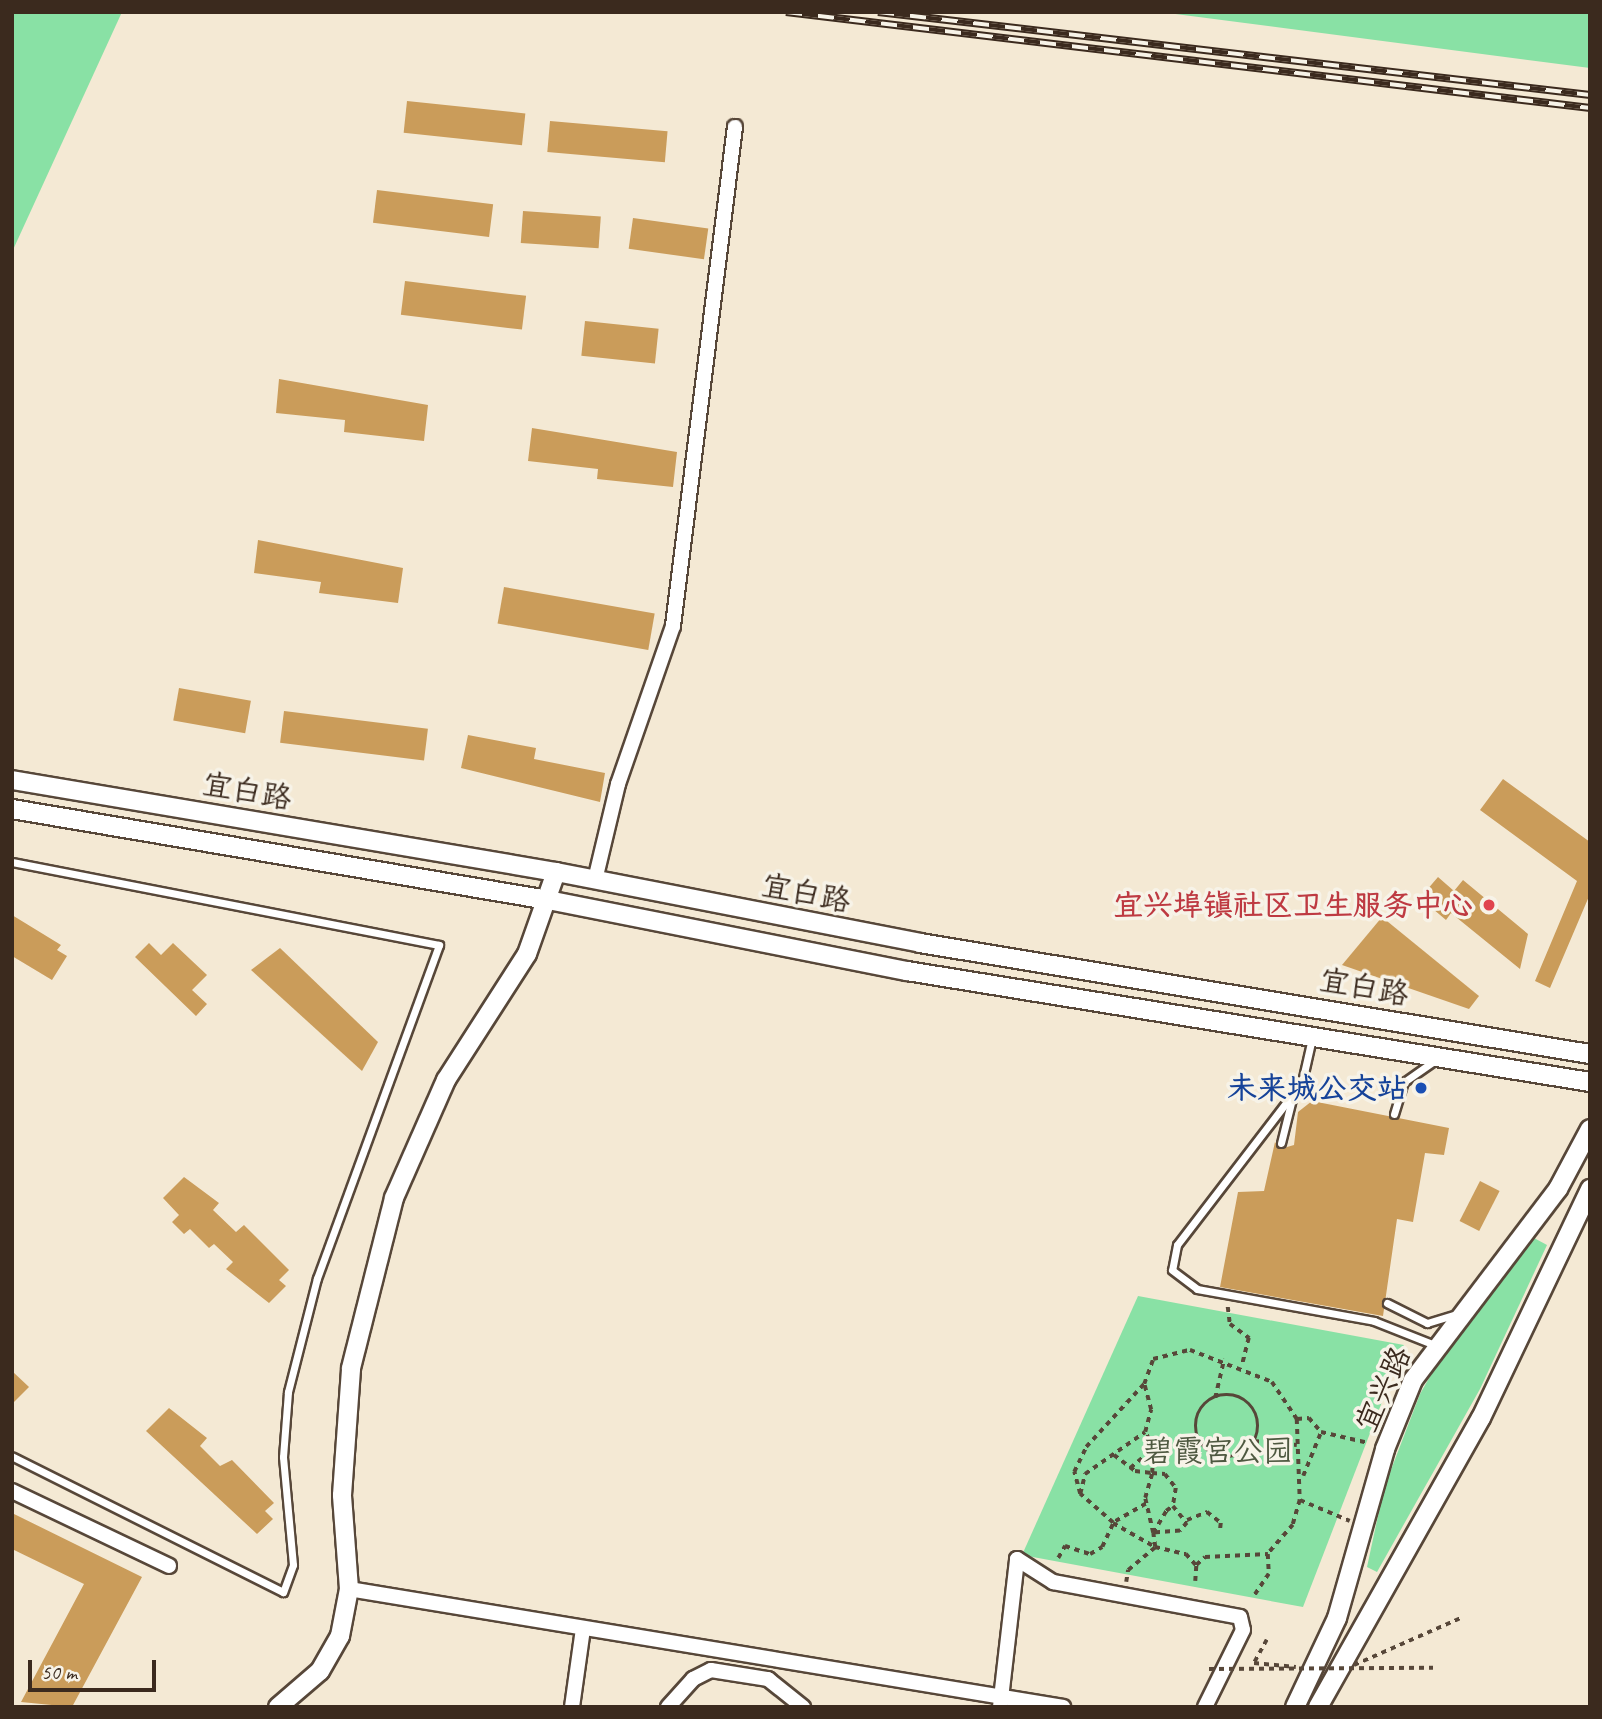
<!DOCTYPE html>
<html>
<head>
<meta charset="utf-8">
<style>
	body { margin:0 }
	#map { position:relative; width:1602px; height:1719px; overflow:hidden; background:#f4e9d4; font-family:Caveat,"LXGW WenKai TC",sans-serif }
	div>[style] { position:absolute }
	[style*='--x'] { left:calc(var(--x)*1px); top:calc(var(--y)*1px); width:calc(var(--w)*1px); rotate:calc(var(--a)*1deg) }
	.green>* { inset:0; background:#89e1a5 }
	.building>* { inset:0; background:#ca9c5a; transform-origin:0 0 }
	.path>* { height:3.5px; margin-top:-1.75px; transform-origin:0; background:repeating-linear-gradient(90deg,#574739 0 5px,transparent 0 10px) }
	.path>.ring { margin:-1.75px; padding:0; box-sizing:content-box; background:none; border:3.5px solid #574739; border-radius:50% }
	.roads { filter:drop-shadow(2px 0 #574739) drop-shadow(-2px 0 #574739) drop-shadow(0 2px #574739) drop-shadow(0 -2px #574739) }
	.service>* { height:7px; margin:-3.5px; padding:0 3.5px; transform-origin:3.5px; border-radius:3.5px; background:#fff }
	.minor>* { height:14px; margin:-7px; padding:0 7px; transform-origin:7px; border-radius:7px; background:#fff }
	.tertiary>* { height:18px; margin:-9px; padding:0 9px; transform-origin:9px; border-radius:9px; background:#fff }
	.rail>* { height:8px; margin-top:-4px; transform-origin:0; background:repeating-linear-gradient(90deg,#f7f3e8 0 16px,#3b2a1e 0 32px); box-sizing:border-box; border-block:2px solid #3b2a1e }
	.path-bridge>* { height:3.5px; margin-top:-1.75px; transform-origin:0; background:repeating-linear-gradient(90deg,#574739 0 5px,transparent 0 10px) }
	.dots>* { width:19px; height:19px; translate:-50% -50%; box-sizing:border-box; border:4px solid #f7f3e8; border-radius:50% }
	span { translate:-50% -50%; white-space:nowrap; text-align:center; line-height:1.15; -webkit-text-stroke:7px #f7f3e8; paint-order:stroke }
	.street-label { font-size:30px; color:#3b2a1e }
	.health-label { font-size:30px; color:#be3a42; font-weight:700 }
	.right { translate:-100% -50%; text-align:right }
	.transit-label { font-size:30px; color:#164399; font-weight:700 }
	.park-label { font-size:30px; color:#4e5840 }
	.frame { position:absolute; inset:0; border:14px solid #3b2a1e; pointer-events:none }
	.scale { position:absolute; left:28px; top:1660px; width:128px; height:32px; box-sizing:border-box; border:4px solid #3b2a1e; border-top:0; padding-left:9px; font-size:21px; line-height:24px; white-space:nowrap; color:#3b2a1e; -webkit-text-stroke:5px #f7f3e8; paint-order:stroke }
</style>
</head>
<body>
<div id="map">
	<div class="green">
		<div style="clip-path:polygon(12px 12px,122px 12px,12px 252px)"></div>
		<div style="clip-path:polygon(1160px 12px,1590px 12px,1590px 68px)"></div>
		<div style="clip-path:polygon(1534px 1238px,1547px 1245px,1480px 1389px,1377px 1572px,1367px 1567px,1384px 1488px,1420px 1394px,1441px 1357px)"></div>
		<div style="clip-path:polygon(1138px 1296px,1404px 1345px,1303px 1607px,1022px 1555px)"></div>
	</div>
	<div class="building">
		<div style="left:407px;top:101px;width:119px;height:32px;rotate:6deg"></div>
		<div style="left:550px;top:121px;width:118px;height:31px;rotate:5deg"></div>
		<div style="left:377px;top:190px;width:117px;height:33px;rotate:7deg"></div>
		<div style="left:523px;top:211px;width:78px;height:32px;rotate:4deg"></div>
		<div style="left:633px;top:218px;width:76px;height:31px;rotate:8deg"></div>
		<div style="left:405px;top:281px;width:122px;height:34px;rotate:7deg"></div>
		<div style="left:585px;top:321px;width:74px;height:35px;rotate:6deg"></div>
		<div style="clip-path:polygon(279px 379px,428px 405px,424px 441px,344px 432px,345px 420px,276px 413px)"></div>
		<div style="clip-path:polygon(532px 428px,677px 452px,673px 487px,597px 479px,598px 469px,528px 461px)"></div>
		<div style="clip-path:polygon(258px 540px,403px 568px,398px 603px,319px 593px,321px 582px,254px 573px)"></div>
		<div style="left:504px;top:587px;width:153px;height:37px;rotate:10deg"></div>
		<div style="left:179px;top:688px;width:73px;height:33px;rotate:10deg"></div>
		<div style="left:284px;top:711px;width:145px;height:32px;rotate:7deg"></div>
		<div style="clip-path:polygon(468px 735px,536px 748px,534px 759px,605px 773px,600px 802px,461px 768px)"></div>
		<div style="clip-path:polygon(1503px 779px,1590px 842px,1590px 894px,1550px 988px,1535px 981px,1577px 881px,1480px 810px)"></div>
		<div style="clip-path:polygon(1438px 877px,1454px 891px,1463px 880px,1528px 934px,1520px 969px,1451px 913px,1446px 920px,1420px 898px)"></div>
		<div style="clip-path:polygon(12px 915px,61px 945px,57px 950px,67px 956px,52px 980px,12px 956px)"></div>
		<div style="clip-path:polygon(1382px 917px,1479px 996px,1469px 1009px,1342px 965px)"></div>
		<div style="clip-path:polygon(149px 943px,161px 955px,173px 943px,207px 975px,192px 990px,207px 1004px,196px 1016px,135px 957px)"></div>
		<div style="clip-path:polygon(280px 948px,378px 1042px,362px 1071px,251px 970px)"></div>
		<div style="clip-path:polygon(1312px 1101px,1449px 1128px,1444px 1155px,1425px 1153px,1413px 1222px,1397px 1219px,1383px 1316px,1220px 1287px,1238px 1192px,1264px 1191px,1275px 1142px,1280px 1149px,1294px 1145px,1298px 1112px)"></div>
		<div style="clip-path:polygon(184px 1177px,219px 1203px,213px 1210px,236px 1232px,244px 1225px,289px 1270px,279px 1280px,286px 1286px,269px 1303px,226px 1269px,233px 1262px,214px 1244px,209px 1248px,190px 1229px,184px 1234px,172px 1222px,179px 1215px,163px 1198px)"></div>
		<div style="left:1480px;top:1181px;width:22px;height:45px;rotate:27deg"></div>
		<div style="clip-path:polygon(12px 1371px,29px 1387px,12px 1404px)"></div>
		<div style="clip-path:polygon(169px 1408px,207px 1438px,200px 1446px,220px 1466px,232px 1460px,274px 1503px,265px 1511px,273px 1519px,257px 1534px,146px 1431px)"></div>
		<div style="clip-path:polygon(12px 1513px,142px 1577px,72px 1707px,21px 1702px,84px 1584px,12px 1549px)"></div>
	</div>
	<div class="path">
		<div style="--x:1228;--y:1307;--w:17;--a:83"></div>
		<div style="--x:1230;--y:1324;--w:24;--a:36"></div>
		<div style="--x:1249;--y:1338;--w:29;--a:104"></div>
		<div class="ring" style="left:1196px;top:1395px;width:58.5px;height:58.5px"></div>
		<div style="--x:1215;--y:1398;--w:40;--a:-77"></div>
		<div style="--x:1297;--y:1419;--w:12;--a:-5"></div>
		<div style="--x:1309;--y:1418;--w:18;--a:49"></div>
		<div style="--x:1321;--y:1432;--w:49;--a:12.9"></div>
		<div style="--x:1254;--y:1441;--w:43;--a:5.3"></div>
		<div style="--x:1114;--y:1455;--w:26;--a:37"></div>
		<div style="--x:1135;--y:1471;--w:17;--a:7"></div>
		<div style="--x:1152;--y:1473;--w:24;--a:-88"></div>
		<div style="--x:1153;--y:1449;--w:19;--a:-115"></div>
		<div style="--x:1130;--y:1468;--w:30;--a:-40"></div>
		<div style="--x:1303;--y:1476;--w:48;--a:-67.8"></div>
		<div style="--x:1080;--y:1494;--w:23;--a:-105"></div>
		<div style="--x:1074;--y:1472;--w:28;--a:-64"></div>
		<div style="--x:1086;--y:1447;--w:86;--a:-47.4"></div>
		<div style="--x:1300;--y:1500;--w:54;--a:22.8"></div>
		<div style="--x:1146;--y:1504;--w:38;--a:150"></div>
		<div style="--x:1113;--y:1523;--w:48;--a:29.7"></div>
		<div style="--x:1155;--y:1547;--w:32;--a:13"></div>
		<div style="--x:1186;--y:1554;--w:15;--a:48"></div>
		<div style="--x:1196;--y:1565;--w:12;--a:-42"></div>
		<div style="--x:1205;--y:1557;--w:63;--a:-2.7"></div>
		<div style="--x:1268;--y:1554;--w:20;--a:87"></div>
		<div style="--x:1269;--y:1574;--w:25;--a:124"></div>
		<div style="--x:1187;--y:1520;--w:22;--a:-22"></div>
		<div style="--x:1207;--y:1512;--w:18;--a:38"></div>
		<div style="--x:1221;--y:1523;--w:9;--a:96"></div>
		<div style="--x:1058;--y:1558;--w:14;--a:-60"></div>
		<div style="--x:1065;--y:1546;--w:26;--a:18"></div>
		<div style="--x:1090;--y:1554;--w:14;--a:-30"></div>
		<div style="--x:1102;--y:1547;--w:26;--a:-65"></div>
		<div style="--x:1113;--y:1523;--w:44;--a:-138.7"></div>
		<div style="--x:1080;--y:1494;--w:21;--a:-76"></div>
		<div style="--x:1085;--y:1474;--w:73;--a:-35"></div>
		<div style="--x:1145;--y:1432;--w:23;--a:-75"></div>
		<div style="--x:1151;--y:1410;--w:27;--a:-105"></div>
		<div style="--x:1144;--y:1384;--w:27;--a:-70"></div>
		<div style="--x:1153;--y:1359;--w:38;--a:-14"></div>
		<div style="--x:1190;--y:1350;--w:88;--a:21.3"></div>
		<div style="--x:1272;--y:1382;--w:45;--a:56"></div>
		<div style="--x:1297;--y:1419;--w:81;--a:87.9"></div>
		<div style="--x:1300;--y:1500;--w:26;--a:106"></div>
		<div style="--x:1293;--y:1525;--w:38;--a:131"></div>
		<div style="--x:1195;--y:1581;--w:15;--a:-86"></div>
		<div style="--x:1126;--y:1582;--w:12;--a:-81"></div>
		<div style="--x:1128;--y:1570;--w:35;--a:-40"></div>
		<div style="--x:1155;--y:1547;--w:14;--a:-98"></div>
		<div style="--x:1153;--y:1533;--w:26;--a:-59"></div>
		<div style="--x:1166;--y:1511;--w:9;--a:-36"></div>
		<div style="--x:1173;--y:1506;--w:22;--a:51"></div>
		<div style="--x:1187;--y:1523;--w:11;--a:131"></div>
		<div style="--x:1180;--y:1531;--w:27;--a:176"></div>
		<div style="--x:1153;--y:1533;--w:36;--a:-103"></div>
		<div style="--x:1145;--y:1498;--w:26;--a:-74"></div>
		<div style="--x:1152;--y:1473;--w:13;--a:4"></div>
		<div style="--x:1165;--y:1474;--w:18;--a:52"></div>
		<div style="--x:1176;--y:1488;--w:18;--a:99"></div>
		<div style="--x:1267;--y:1640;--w:26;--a:119"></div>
		<div style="--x:1254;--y:1663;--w:42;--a:5.4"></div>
	</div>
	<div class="roads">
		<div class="service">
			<div style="--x:12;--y:862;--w:435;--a:11"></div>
			<div style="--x:439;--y:945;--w:355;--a:110.1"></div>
			<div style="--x:317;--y:1278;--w:118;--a:104.3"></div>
			<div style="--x:288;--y:1392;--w:65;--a:94.4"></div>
			<div style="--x:283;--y:1457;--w:108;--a:84.7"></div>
			<div style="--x:293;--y:1565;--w:29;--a:110"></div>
			<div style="--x:283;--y:1592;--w:303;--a:-153.4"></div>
			<div style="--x:1312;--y:1038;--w:45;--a:102.8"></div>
			<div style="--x:1302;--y:1082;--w:205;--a:127.5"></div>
			<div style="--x:1177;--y:1245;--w:25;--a:101"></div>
			<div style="--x:1172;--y:1270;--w:31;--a:37"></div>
			<div style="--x:1197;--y:1289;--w:180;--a:10.2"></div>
			<div style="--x:1374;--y:1321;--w:66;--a:21.5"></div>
			<div style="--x:1394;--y:1114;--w:34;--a:-73"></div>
			<div style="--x:1404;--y:1082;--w:35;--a:-35"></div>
			<div style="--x:1281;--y:1143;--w:45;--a:-76"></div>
			<div style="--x:1387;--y:1303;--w:45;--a:26.6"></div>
			<div style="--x:1427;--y:1323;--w:30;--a:-17"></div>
		</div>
		<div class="minor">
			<div style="--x:595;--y:880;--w:99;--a:-76.5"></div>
			<div style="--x:618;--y:784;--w:167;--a:-70.8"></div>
			<div style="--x:673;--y:626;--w:503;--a:-82.92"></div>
			<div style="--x:12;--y:1491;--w:174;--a:25.5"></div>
			<div style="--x:349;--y:1589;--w:724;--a:9.38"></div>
			<div style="--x:572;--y:1707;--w:79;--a:-82"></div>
			<div style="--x:668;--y:1707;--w:38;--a:-48"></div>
			<div style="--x:693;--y:1679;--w:20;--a:-27"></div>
			<div style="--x:711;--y:1670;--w:58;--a:9"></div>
			<div style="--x:768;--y:1679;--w:45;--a:38.7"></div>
			<div style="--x:1000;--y:1707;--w:149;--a:-83.4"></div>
			<div style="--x:1017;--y:1559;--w:43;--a:32.6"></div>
			<div style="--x:1053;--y:1582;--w:190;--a:10.6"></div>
			<div style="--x:1240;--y:1617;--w:13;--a:77"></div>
			<div style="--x:1243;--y:1630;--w:86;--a:116.3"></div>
		</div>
		<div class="tertiary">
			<div style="--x:12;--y:780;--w:552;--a:9.6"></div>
			<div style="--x:556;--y:872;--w:371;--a:11"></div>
			<div style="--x:920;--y:943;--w:679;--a:9.41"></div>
			<div style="--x:12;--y:809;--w:544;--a:9.64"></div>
			<div style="--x:548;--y:900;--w:366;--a:11.2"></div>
			<div style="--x:907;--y:971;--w:692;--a:9.23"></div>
			<div style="--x:278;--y:1707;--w:55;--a:-40.6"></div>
			<div style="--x:320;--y:1671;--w:40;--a:-60.3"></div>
			<div style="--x:340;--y:1636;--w:48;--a:-79.2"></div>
			<div style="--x:349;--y:1589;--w:94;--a:-94.3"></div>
			<div style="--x:342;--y:1495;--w:127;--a:-85.9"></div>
			<div style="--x:351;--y:1368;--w:175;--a:-75.8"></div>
			<div style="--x:394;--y:1198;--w:129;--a:-66.2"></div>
			<div style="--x:446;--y:1080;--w:150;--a:-57.3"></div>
			<div style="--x:527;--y:954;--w:87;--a:-70.5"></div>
			<div style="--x:1295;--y:1707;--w:98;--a:-64.7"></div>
			<div style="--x:1337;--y:1618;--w:176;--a:-74.1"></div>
			<div style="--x:1385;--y:1449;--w:74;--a:-67.9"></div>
			<div style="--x:1413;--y:1380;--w:240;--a:-52.8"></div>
			<div style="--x:1558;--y:1189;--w:68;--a:-61.9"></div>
			<div style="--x:1318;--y:1707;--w:332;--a:-60.6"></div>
			<div style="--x:1481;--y:1418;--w:254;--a:-64.5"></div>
		</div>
	</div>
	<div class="rail">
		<div style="--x:786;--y:12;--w:810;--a:6.81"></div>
		<div style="--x:878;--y:12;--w:717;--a:6.65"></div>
	</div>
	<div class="path-bridge">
		<div style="--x:1354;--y:1665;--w:119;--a:-23.8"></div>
		<div style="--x:1209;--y:1669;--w:224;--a:-0.3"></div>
	</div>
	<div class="dots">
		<div style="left:1489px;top:905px;background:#e0444e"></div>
		<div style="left:1421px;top:1088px;background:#1a4fb4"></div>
	</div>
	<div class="street-label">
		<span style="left:247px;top:791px;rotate:10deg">宜白路</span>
		<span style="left:806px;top:893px;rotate:11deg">宜白路</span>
		<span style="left:1364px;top:987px;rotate:10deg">宜白路</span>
		<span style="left:1383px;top:1389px;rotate:-65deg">宜兴路</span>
	</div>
	<div class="health-label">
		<span class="right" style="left:1473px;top:905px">宜兴埠镇社区卫生服务中心</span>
	</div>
	<div class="transit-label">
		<span class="right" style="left:1407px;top:1088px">未来城公交站</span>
	</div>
	<div class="park-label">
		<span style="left:1218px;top:1451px">碧霞宫公园</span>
	</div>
	<div class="frame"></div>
	<div class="scale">50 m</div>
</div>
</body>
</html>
